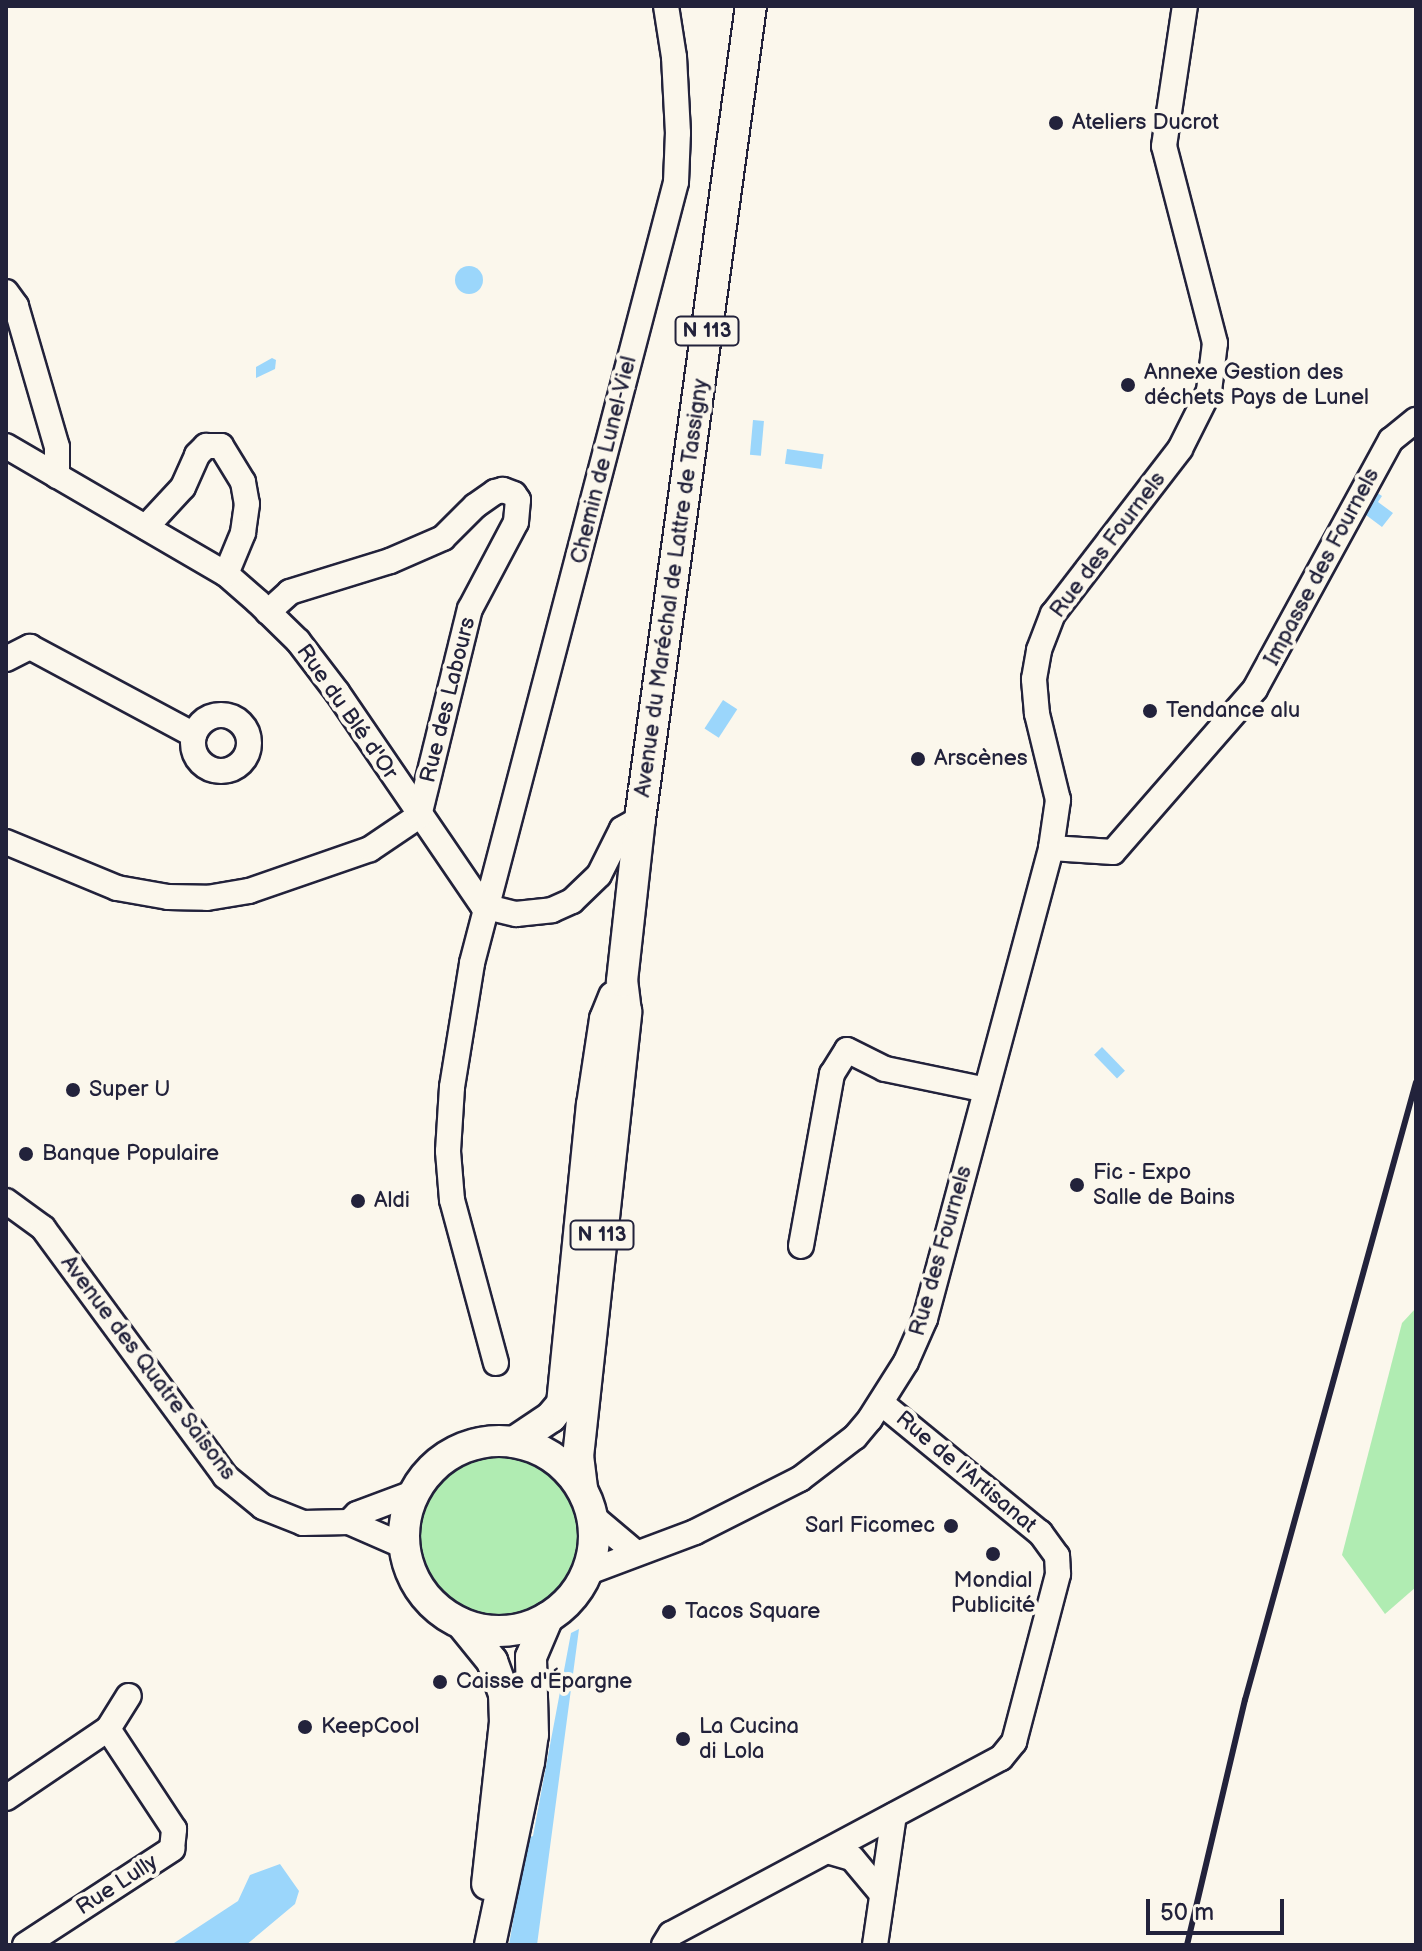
<!DOCTYPE html>
<html>
<head>
<meta charset="utf-8">
<style>
	body { margin:0 }
	#map { position:relative; width:1422px; height:1951px; overflow:hidden; background:#fbf7ec; font-family:"Balsamiq Sans",sans-serif }
	div>[style] { position:absolute }
	[style*='--x'] { left:calc(var(--x)*1px); top:calc(var(--y)*1px); width:calc(var(--w)*1px); rotate:calc(var(--a)*1deg) }
	.green>* { inset:0; background:#b0ecb2 }
	.round { border-radius:50% }
	.water>* { inset:0; background:#9bd6fb; transform-origin:0 0 }
	.roads { filter:drop-shadow(2px 0 #22223b) drop-shadow(-2px 0 #22223b) drop-shadow(0 2px #22223b) drop-shadow(0 -2px #22223b) }
	.minor>* { height:24px; margin:-12px; padding:0 12px; transform-origin:12px; border-radius:12px; background:#fbf7ec }
	.minor>.ring { margin:-12px; padding:0; box-sizing:content-box; background:none; border:24px solid #fbf7ec; border-radius:50% }
	.major>* { height:30px; margin:-15px; padding:0 15px; transform-origin:15px; border-radius:15px; background:#fbf7ec }
	.major>.ring { margin:-15px; padding:0; box-sizing:content-box; background:none; border:30px solid #fbf7ec; border-radius:50% }
	.rail>* { height:6px; margin:-3px; padding:0 3px; transform-origin:3px; border-radius:3px; background:#22223b }
	.dots>* { width:22px; height:22px; translate:-50% -50%; box-sizing:border-box; border:4px solid #fbf7ec; border-radius:50% }
	span { translate:-50% -50%; white-space:nowrap; text-align:center; line-height:1.15; -webkit-text-stroke:8px #fbf7ec; paint-order:stroke }
	.shield-label span { padding:2px 6px; background:#fbf7ec; border:2px solid; border-radius:6px; -webkit-text-stroke-width:0 }
	.shield-label { font-size:20px; color:#22223b; font-weight:700 }
	.poi-label { font-size:22px; color:#22223b }
	.left { translate:0 -50%; text-align:left }
	.right { translate:-100% -50%; text-align:right }
	.street-label { font-size:22px; color:#22223b }
	.frame { position:absolute; inset:0; border:8px solid #22223b; pointer-events:none }
	.scale { position:absolute; left:1146px; top:1899px; width:138px; height:36px; box-sizing:border-box; border:4px solid #22223b; border-top:0; padding-left:10px; font-size:24px; line-height:28px; white-space:nowrap; color:#22223b; -webkit-text-stroke:6px #fbf7ec; paint-order:stroke }
</style>
</head>
<body>
<div id="map">
	<div class="green">
		<div style="clip-path:polygon(1416px 1308px,1416px 1587px,1385px 1614px,1342px 1555px,1402px 1323px)"></div>
		<div class="round" style="left:418px;top:1452px;width:164px;height:164px"></div>
	</div>
	<div class="water">
		<div class="round" style="left:455px;top:266px;width:28px;height:28px"></div>
		<div style="clip-path:polygon(272px 358px,276px 360px,275px 369px,256px 378px,256px 367px)"></div>
		<div style="left:753px;top:420px;width:11px;height:35px;rotate:5deg"></div>
		<div style="left:787px;top:449px;width:37px;height:15px;rotate:8deg"></div>
		<div style="clip-path:polygon(1376px 492px,1382px 496px,1378px 502px,1393px 513px,1382px 527px,1362px 512px)"></div>
		<div style="left:723px;top:700px;width:17px;height:34px;rotate:33deg"></div>
		<div style="left:1102px;top:1047px;width:33px;height:11px;rotate:46deg"></div>
		<div style="clip-path:polygon(579px 1629px,537px 1945px,509px 1945px,527px 1838px,533px 1836px,571px 1633px)"></div>
		<div style="clip-path:polygon(280px 1864px,299px 1891px,295px 1904px,246px 1945px,171px 1945px,238px 1901px,250px 1875px)"></div>
	</div>
	<div class="roads">
		<div class="minor">
			<div style="--x:6;--y:292;--w:17;--a:54"></div>
			<div style="--x:16;--y:306;--w:147;--a:73.8"></div>
			<div style="--x:57;--y:447;--w:29;--a:90"></div>
			<div style="--x:6;--y:446;--w:255;--a:30.2"></div>
			<div style="--x:226;--y:574;--w:43;--a:41.2"></div>
			<div style="--x:258;--y:602;--w:56;--a:44.3"></div>
			<div style="--x:298;--y:641;--w:64;--a:52.6"></div>
			<div style="--x:337;--y:692;--w:259;--a:55.7"></div>
			<div style="--x:483;--y:906;--w:34;--a:14"></div>
			<div style="--x:516;--y:914;--w:36;--a:-6"></div>
			<div style="--x:552;--y:910;--w:22;--a:-24"></div>
			<div style="--x:572;--y:901;--w:37;--a:-44"></div>
			<div style="--x:599;--y:875;--w:51;--a:-63.4"></div>
			<div style="--x:622;--y:829;--w:21;--a:-29"></div>
			<div style="--x:146;--y:527;--w:54;--a:-47.2"></div>
			<div style="--x:183;--y:487;--w:35;--a:-66"></div>
			<div style="--x:197;--y:455;--w:13;--a:-45"></div>
			<div style="--x:206;--y:446;--w:15;--a:0"></div>
			<div style="--x:221;--y:446;--w:42;--a:58.6"></div>
			<div style="--x:243;--y:482;--w:22;--a:80"></div>
			<div style="--x:247;--y:504;--w:29;--a:98"></div>
			<div style="--x:243;--y:533;--w:44;--a:112.5"></div>
			<div style="--x:6;--y:659;--w:27;--a:-27"></div>
			<div style="--x:30;--y:647;--w:186;--a:28.2"></div>
			<div class="ring" style="left:193px;top:715px;width:32px;height:32px"></div>
			<div style="--x:6;--y:842;--w:120;--a:22.5"></div>
			<div style="--x:117;--y:888;--w:52;--a:10"></div>
			<div style="--x:168;--y:897;--w:39;--a:1"></div>
			<div style="--x:207;--y:898;--w:43;--a:-9.5"></div>
			<div style="--x:249;--y:891;--w:128;--a:-19.1"></div>
			<div style="--x:370;--y:849;--w:59;--a:-34"></div>
			<div style="--x:419;--y:816;--w:213;--a:-76.2"></div>
			<div style="--x:470;--y:609;--w:98;--a:-62.1"></div>
			<div style="--x:516;--y:522;--w:22;--a:-85"></div>
			<div style="--x:518;--y:500;--w:7;--a:-124"></div>
			<div style="--x:514;--y:494;--w:12;--a:-160"></div>
			<div style="--x:503;--y:490;--w:8;--a:166"></div>
			<div style="--x:495;--y:492;--w:24;--a:145"></div>
			<div style="--x:475;--y:506;--w:45;--a:135"></div>
			<div style="--x:443;--y:538;--w:58;--a:156.5"></div>
			<div style="--x:390;--y:561;--w:105;--a:162.8"></div>
			<div style="--x:290;--y:592;--w:30;--a:138"></div>
			<div style="--x:1051;--y:848;--w:62;--a:3.7"></div>
			<div style="--x:1113;--y:852;--w:216;--a:-48.9"></div>
			<div style="--x:1255;--y:689;--w:284;--a:-61.4"></div>
			<div style="--x:1391;--y:440;--w:32;--a:-39"></div>
			<div style="--x:6;--y:1201;--w:46;--a:36.1"></div>
			<div style="--x:43;--y:1228;--w:308;--a:53.7"></div>
			<div style="--x:225;--y:1476;--w:49;--a:39.2"></div>
			<div style="--x:263;--y:1507;--w:43;--a:21.8"></div>
			<div style="--x:303;--y:1523;--w:46;--a:-1.2"></div>
			<div style="--x:349;--y:1522;--w:60;--a:23.6"></div>
			<div style="--x:801;--y:1246;--w:175;--a:-79.8"></div>
			<div style="--x:832;--y:1074;--w:28;--a:-58"></div>
			<div style="--x:847;--y:1050;--w:42;--a:26.6"></div>
			<div style="--x:885;--y:1069;--w:103;--a:11.7"></div>
			<div style="--x:496;--y:1363;--w:169;--a:-105.1"></div>
			<div style="--x:452;--y:1200;--w:49;--a:-94.7"></div>
			<div style="--x:448;--y:1151;--w:64;--a:-86.4"></div>
			<div style="--x:452;--y:1087;--w:126;--a:-80.8"></div>
			<div style="--x:472;--y:963;--w:807;--a:-75.36"></div>
			<div style="--x:676;--y:182;--w:49;--a:-87.7"></div>
			<div style="--x:678;--y:133;--w:76;--a:-93"></div>
			<div style="--x:674;--y:57;--w:52;--a:-98.9"></div>
			<div style="--x:592;--y:1516;--w:57;--a:40.1"></div>
			<div style="--x:349;--y:1522;--w:11;--a:-45"></div>
			<div style="--x:357;--y:1514;--w:60;--a:-20.6"></div>
			<div style="--x:586;--y:1573;--w:116;--a:-20.6"></div>
			<div style="--x:695;--y:1532;--w:118;--a:-26.8"></div>
			<div style="--x:800;--y:1479;--w:69;--a:-37.4"></div>
			<div style="--x:855;--y:1437;--w:23;--a:-50"></div>
			<div style="--x:870;--y:1419;--w:67;--a:-57.7"></div>
			<div style="--x:906;--y:1362;--w:47;--a:-66.2"></div>
			<div style="--x:925;--y:1319;--w:488;--a:-75"></div>
			<div style="--x:1051;--y:848;--w:49;--a:-81.7"></div>
			<div style="--x:1058;--y:800;--w:89;--a:-103.7"></div>
			<div style="--x:1037;--y:714;--w:35;--a:-95"></div>
			<div style="--x:1034;--y:679;--w:29;--a:-80"></div>
			<div style="--x:1039;--y:650;--w:39;--a:-69"></div>
			<div style="--x:1053;--y:614;--w:208;--a:-52.4"></div>
			<div style="--x:1180;--y:449;--w:65;--a:-63.4"></div>
			<div style="--x:1209;--y:391;--w:48;--a:-82.9"></div>
			<div style="--x:1215;--y:343;--w:203;--a:-104.5"></div>
			<div style="--x:1164;--y:146;--w:142;--a:-81.5"></div>
			<div style="--x:6;--y:1798;--w:123;--a:-34.1"></div>
			<div style="--x:108;--y:1729;--w:39;--a:-58"></div>
			<div style="--x:827;--y:1851;--w:26;--a:16"></div>
			<div style="--x:852;--y:1858;--w:47;--a:50.2"></div>
			<div style="--x:25;--y:1945;--w:176;--a:-33.1"></div>
			<div style="--x:172;--y:1849;--w:20;--a:-84"></div>
			<div style="--x:174;--y:1829;--w:120;--a:-123.4"></div>
			<div style="--x:664;--y:1945;--w:13;--a:-58"></div>
			<div style="--x:671;--y:1934;--w:374;--a:-28.1"></div>
			<div style="--x:1001;--y:1758;--w:21;--a:-51"></div>
			<div style="--x:1014;--y:1742;--w:174;--a:-75.3"></div>
			<div style="--x:1058;--y:1574;--w:18;--a:-93"></div>
			<div style="--x:1057;--y:1556;--w:29;--a:-126"></div>
			<div style="--x:1040;--y:1533;--w:205;--a:-140.7"></div>
			<div style="--x:875;--y:1945;--w:131;--a:-81.7"></div>
		</div>
		<div class="major">
			<div class="ring" style="left:404px;top:1441px;width:160px;height:160px"></div>
			<div style="--x:514;--y:1442;--w:45;--a:-34"></div>
			<div style="--x:551;--y:1417;--w:17;--a:-50"></div>
			<div style="--x:562;--y:1404;--w:301;--a:-84.3"></div>
			<div style="--x:592;--y:1105;--w:87;--a:-81.4"></div>
			<div style="--x:605;--y:1019;--w:24;--a:-68"></div>
			<div style="--x:582;--y:1488;--w:31;--a:-97"></div>
			<div style="--x:578;--y:1457;--w:448;--a:-83.8"></div>
			<div style="--x:626;--y:1012;--w:31;--a:-97"></div>
			<div style="--x:622;--y:981;--w:163;--a:-83.7"></div>
			<div style="--x:640;--y:819;--w:821;--a:-82.23"></div>
			<div style="--x:462;--y:1624;--w:48;--a:51"></div>
			<div style="--x:492;--y:1661;--w:35;--a:70"></div>
			<div style="--x:504;--y:1694;--w:28;--a:88"></div>
			<div style="--x:505;--y:1722;--w:163;--a:96.3"></div>
			<div style="--x:490;--y:1945;--w:187;--a:-78"></div>
			<div style="--x:529;--y:1762;--w:27;--a:-82"></div>
			<div style="--x:533;--y:1735;--w:78;--a:-91.5"></div>
			<div style="--x:531;--y:1657;--w:43;--a:-67"></div>
		</div>
	</div>
	<div class="rail">
		<div style="--x:1187;--y:1945;--w:252;--a:-76.7"></div>
		<div style="--x:1245;--y:1700;--w:641;--a:-74.53"></div>
	</div>
	<div class="dots">
		<div style="left:1056px;top:123px;background:#22223b"></div>
		<div style="left:1128px;top:385px;background:#22223b"></div>
		<div style="left:1150px;top:711px;background:#22223b"></div>
		<div style="left:918px;top:759px;background:#22223b"></div>
		<div style="left:73px;top:1090px;background:#22223b"></div>
		<div style="left:26px;top:1154px;background:#22223b"></div>
		<div style="left:1077px;top:1185px;background:#22223b"></div>
		<div style="left:358px;top:1201px;background:#22223b"></div>
		<div style="left:951px;top:1526px;background:#22223b"></div>
		<div style="left:993px;top:1554px;background:#22223b"></div>
		<div style="left:669px;top:1612px;background:#22223b"></div>
		<div style="left:440px;top:1682px;background:#22223b"></div>
		<div style="left:305px;top:1727px;background:#22223b"></div>
		<div style="left:683px;top:1739px;background:#22223b"></div>
	</div>
	<div class="shield-label">
		<span style="left:707px;top:331px">N 113</span>
		<span style="left:602px;top:1235px">N 113</span>
	</div>
	<div class="poi-label">
		<span class="left" style="left:1072px;top:123px">Ateliers Ducrot</span>
		<span class="left" style="left:1144px;top:385px">Annexe Gestion des<br>déchets Pays de Lunel</span>
		<span class="left" style="left:1166px;top:711px">Tendance alu</span>
		<span class="left" style="left:934px;top:759px">Arscènes</span>
		<span class="left" style="left:89px;top:1090px">Super U</span>
		<span class="left" style="left:42px;top:1154px">Banque Populaire</span>
		<span class="left" style="left:1093px;top:1185px">Fic - Expo<br>Salle de Bains</span>
		<span class="left" style="left:374px;top:1201px">Aldi</span>
		<span class="right" style="left:935px;top:1526px">Sarl Ficomec</span>
		<span style="left:993px;top:1593px">Mondial<br>Publicité</span>
		<span class="left" style="left:685px;top:1612px">Tacos Square</span>
		<span class="left" style="left:456px;top:1682px">Caisse d'Épargne</span>
		<span class="left" style="left:699px;top:1739px">La Cucina<br>di Lola</span>
		<span class="left" style="left:321px;top:1727px">KeepCool</span>
	</div>
	<div class="street-label">
		<span style="left:604px;top:460px;rotate:-76deg">Chemin de Lunel-Viel</span>
		<span style="left:1108px;top:545px;rotate:-53deg">Rue des Fournels</span>
		<span style="left:1322px;top:567px;rotate:-62deg">Impasse des Fournels</span>
		<span style="left:672px;top:588px;rotate:-82deg">Avenue du Maréchal de Lattre de Tassigny</span>
		<span style="left:448px;top:700px;rotate:-76deg">Rue des Labours</span>
		<span style="left:347px;top:712px;rotate:55deg">Rue du Blé d'Or</span>
		<span style="left:941px;top:1251px;rotate:-74deg">Rue des Fournels</span>
		<span style="left:148px;top:1368px;rotate:53deg">Avenue des Quatre Saisons</span>
		<span style="left:966px;top:1472px;rotate:40deg">Rue de l'Artisanat</span>
		<span style="left:117px;top:1885px;rotate:-33deg">Rue Lully</span>
	</div>
	<div class="frame"></div>
	<div class="scale">50 m</div>
</div>
</body>
</html>
